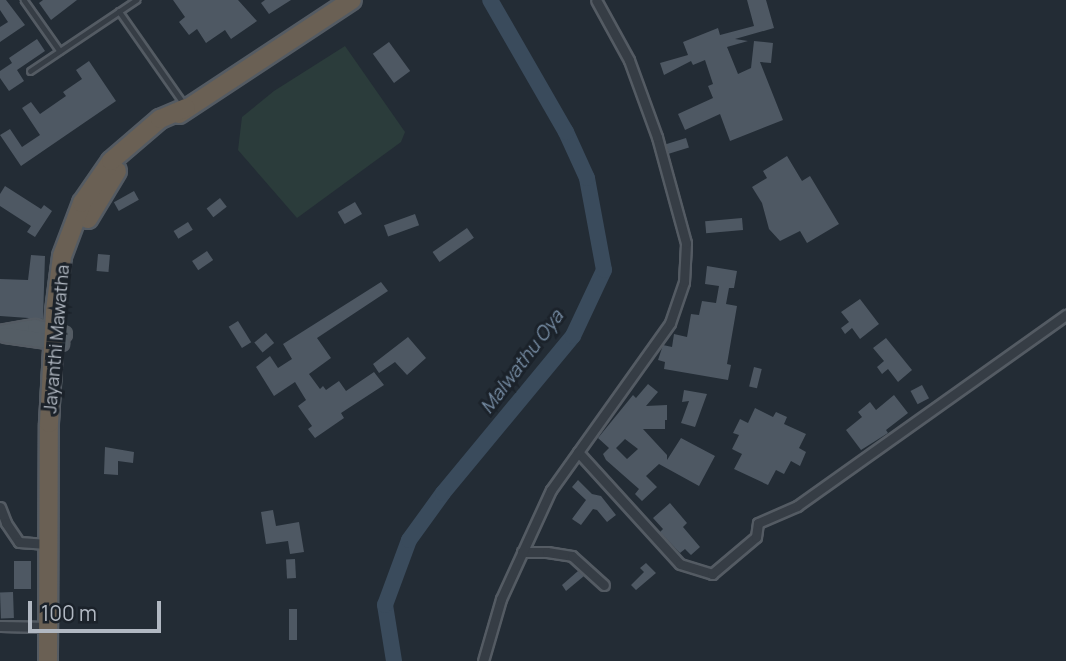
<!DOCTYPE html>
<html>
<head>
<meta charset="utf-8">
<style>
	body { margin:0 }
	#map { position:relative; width:1066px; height:661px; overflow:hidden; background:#232c35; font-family:Manrope,sans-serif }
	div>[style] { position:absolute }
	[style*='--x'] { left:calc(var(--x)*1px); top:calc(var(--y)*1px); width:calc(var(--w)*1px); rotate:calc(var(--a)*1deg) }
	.green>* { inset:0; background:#2b3c3b }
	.river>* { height:16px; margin:-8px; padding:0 8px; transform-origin:8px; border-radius:8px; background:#3a4b5c }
	.building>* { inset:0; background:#4e5863; transform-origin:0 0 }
	.roads { filter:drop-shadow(2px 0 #545b63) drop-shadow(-2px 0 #545b63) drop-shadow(0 2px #545b63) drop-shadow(0 -2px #545b63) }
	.lane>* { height:4.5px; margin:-2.25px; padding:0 2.25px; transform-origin:2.25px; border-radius:2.25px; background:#363d45 }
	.street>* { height:9px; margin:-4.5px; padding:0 4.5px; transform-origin:4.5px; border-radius:4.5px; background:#363d45 }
	.primary>* { height:14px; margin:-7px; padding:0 7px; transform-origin:7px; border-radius:7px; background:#545d65 }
	.highway>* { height:18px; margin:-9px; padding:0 9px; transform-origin:9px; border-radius:9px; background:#6a6054 }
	span { translate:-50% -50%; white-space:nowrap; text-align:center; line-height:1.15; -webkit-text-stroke:6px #1b222a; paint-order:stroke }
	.street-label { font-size:18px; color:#b1b8c2 }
	.water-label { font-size:19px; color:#758ba2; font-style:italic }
	.scale { position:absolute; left:28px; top:601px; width:133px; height:32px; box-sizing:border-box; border:4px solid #b1b8c2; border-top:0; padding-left:9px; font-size:21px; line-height:24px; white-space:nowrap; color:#b1b8c2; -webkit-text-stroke:5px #1b222a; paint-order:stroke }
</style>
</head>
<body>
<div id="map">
	<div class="green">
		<div style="clip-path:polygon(345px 46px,405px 132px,401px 142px,297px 218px,238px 150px,242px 117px,274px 91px)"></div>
	</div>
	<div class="river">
		<div style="--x:394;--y:661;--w:57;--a:-99.1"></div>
		<div style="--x:385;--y:605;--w:69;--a:-69.7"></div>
		<div style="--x:409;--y:540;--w:58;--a:-54.1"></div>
		<div style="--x:443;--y:493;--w:204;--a:-50.4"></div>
		<div style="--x:573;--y:336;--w:73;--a:-64.8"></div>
		<div style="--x:604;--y:270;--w:94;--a:-100.5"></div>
		<div style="--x:587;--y:178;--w:51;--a:-114.5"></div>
		<div style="--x:566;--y:132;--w:152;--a:-119.9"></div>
	</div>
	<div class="building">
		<div style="clip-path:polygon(0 0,6px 0,25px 25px,0 42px,0 27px,8px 22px,0 10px)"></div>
		<div style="clip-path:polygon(43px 0,77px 0,51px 20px,39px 3px)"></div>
		<div style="clip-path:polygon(173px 0,238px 0,257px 21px,231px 39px,225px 30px,206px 43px,197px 29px,189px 35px,179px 22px,185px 17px)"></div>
		<div style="clip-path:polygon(265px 0,291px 0,269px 14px,261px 3px)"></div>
		<div style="clip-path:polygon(747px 0,766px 0,774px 28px,735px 39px,748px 41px,727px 47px,738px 74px,751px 68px,754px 41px,773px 43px,771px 63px,760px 62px,783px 120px,730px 141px,720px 114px,685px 130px,678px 114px,713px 98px,708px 86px,713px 84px,705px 60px,693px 65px,691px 61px,664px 75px,660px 63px,688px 55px,683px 42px,718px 28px,720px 35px,754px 26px)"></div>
		<div style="clip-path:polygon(37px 39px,45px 51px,17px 70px,24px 81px,9px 91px,0 78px,0 71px,12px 63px,9px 58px)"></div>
		<div style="left:389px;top:42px;width:36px;height:20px;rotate:54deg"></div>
		<div style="clip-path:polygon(89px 61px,116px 101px,21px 166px,0 135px,10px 129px,22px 147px,40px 135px,22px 108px,31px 102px,40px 114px,66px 96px,63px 92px,82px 79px,76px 70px)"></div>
		<div style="left:686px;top:138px;width:10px;height:21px;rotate:73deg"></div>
		<div style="clip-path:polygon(787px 156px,802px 181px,810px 176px,839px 224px,807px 243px,800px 231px,780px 241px,769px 229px,762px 203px,752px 187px,767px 178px,763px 171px)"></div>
		<div style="clip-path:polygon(5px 186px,41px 209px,44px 205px,52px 211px,35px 237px,27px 232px,31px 226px,0 206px,0 194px)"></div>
		<div style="left:134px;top:191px;width:10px;height:23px;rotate:61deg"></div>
		<div style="left:220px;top:198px;width:11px;height:17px;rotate:52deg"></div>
		<div style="left:355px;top:202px;width:14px;height:20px;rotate:60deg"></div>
		<div style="left:415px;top:214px;width:12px;height:33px;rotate:70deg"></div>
		<div style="left:742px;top:218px;width:12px;height:37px;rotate:85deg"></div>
		<div style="left:188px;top:222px;width:9px;height:17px;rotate:58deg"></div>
		<div style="left:467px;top:228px;width:12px;height:42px;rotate:55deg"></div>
		<div style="left:207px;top:251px;width:11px;height:18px;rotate:56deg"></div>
		<div style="left:98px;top:254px;width:12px;height:17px;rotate:5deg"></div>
		<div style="clip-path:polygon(31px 255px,45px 256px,43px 319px,0 316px,0 279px,28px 280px)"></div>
		<div style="clip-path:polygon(707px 266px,737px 271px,734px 288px,729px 288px,726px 304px,737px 306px,727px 364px,731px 365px,728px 380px,664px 369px,665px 362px,658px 360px,663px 345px,672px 347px,674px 334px,687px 337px,691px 314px,699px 315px,702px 301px,716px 303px,719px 286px,705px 284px)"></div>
		<div style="clip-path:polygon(381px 282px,388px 291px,317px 338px,331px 358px,309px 374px,320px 389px,323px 386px,326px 390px,339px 381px,346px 391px,374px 372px,384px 385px,341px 413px,344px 418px,315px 438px,308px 429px,312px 426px,298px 406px,306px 400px,295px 382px,274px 396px,256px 367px,270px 356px,278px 368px,292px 359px,283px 344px)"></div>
		<div style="clip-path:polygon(860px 299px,879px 324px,860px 339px,852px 328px,845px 334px,841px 328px,849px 322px,841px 312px)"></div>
		<div style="left:238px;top:321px;width:25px;height:11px;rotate:58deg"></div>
		<div style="left:266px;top:333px;width:13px;height:15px;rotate:51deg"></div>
		<div style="clip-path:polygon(408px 337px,426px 358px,407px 375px,395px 362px,379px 373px,373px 364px)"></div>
		<div style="clip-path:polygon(886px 338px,912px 370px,898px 382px,888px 369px,882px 374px,877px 367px,884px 361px,873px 348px)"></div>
		<div style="left:754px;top:367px;width:8px;height:20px;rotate:14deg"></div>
		<div style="clip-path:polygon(evenodd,648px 384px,658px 392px,646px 406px,667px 405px,667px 420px,665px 420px,665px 429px,643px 429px,667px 455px,667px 460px,681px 438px,715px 456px,699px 486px,659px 464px,646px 476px,657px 487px,642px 501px,635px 494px,639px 489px,606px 460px,603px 454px,609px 448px,598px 438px,633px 395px,636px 398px,648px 384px,625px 439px,638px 449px,627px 459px,616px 448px,625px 439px)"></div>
		<div style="left:922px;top:385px;width:15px;height:13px;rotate:62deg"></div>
		<div style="clip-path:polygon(684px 390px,707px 394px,695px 427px,681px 423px,689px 401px,682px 402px)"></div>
		<div style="clip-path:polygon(894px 395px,908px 413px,886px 430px,888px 433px,861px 450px,846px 430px,862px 417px,858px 412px,870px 402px,876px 410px)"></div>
		<div style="clip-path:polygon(755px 408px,773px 417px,776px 412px,787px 417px,784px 424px,806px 434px,799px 448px,806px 452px,800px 466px,791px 461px,784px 474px,776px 470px,768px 485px,734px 469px,742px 454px,732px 449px,739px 435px,733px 433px,740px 419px,748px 423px)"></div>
		<div style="clip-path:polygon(105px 447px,134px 452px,133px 463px,118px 461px,118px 475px,104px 474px)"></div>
		<div style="clip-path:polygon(578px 480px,592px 494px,601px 496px,616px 515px,607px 522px,597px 510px,593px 509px,581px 525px,572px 519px,586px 500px,572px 487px)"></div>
		<div style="clip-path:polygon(670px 503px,687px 523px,683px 527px,700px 547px,691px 555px,685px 549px,680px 553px,660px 532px,663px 529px,653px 518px)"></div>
		<div style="clip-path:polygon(273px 510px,276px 526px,299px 522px,304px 552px,290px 554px,288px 541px,266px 544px,261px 512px)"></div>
		<div style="left:295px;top:559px;width:19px;height:9px;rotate:87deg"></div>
		<div style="left:14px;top:561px;width:17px;height:28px"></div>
		<div style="clip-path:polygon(646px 563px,656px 573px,636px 590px,631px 585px,644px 572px,640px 568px)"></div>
		<div style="clip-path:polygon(578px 571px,584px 576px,566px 591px,562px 585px)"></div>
		<div style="left:13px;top:592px;width:26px;height:13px;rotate:88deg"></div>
		<div style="left:289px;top:609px;width:8px;height:31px"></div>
	</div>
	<div class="roads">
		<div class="lane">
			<div style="--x:24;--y:0;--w:62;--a:54.8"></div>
			<div style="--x:119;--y:11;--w:113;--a:55"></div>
			<div style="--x:30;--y:71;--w:128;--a:-33.8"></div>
		</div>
		<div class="street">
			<div style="--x:578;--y:452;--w:151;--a:47.7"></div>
			<div style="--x:680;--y:564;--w:34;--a:17"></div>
			<div style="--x:712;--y:574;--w:57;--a:-40.1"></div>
			<div style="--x:756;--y:537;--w:14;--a:-82"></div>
			<div style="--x:758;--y:523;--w:43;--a:-23.6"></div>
			<div style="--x:797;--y:506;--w:330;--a:-35.4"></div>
			<div style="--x:0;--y:507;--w:17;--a:69"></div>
			<div style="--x:6;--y:523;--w:23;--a:56"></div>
			<div style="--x:19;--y:542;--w:28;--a:4"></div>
			<div style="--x:522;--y:552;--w:25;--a:0"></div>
			<div style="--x:547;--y:552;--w:25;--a:9"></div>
			<div style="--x:572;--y:556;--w:43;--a:42.2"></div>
			<div style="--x:0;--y:626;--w:48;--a:1.2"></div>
			<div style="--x:483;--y:661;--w:65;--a:-73.8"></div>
			<div style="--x:501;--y:599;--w:120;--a:-65.4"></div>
			<div style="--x:551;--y:490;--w:205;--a:-54.5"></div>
			<div style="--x:670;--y:323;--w:43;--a:-71.1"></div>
			<div style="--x:684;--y:282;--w:39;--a:-87"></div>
			<div style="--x:686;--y:243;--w:110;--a:-105.3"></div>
			<div style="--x:657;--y:137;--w:82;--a:-110"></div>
			<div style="--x:629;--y:60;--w:68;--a:-118.8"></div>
		</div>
		<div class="primary">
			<div style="--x:0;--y:333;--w:36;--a:-10"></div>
			<div style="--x:35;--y:327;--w:30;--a:14"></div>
			<div style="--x:5;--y:335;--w:57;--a:8.1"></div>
		</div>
		<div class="highway">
			<div style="--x:179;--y:114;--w:207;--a:-33.4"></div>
			<div style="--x:88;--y:219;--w:56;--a:-58.9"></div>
			<div style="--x:48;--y:661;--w:238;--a:-89.8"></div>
			<div style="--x:49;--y:423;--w:112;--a:-86.9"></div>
			<div style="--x:55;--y:311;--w:55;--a:-82.7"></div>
			<div style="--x:62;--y:256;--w:57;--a:-69.3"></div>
			<div style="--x:82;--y:203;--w:51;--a:-55.4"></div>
			<div style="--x:111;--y:161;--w:65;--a:-40.6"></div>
			<div style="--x:160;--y:119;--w:28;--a:-23"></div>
		</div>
	</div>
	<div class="street-label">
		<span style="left:56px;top:339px;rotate:-85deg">Jayanthi Mawatha</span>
	</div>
	<div class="water-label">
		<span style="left:522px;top:362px;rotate:-53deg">Malwathu Oya</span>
	</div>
	<div class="scale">100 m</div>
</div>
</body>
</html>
